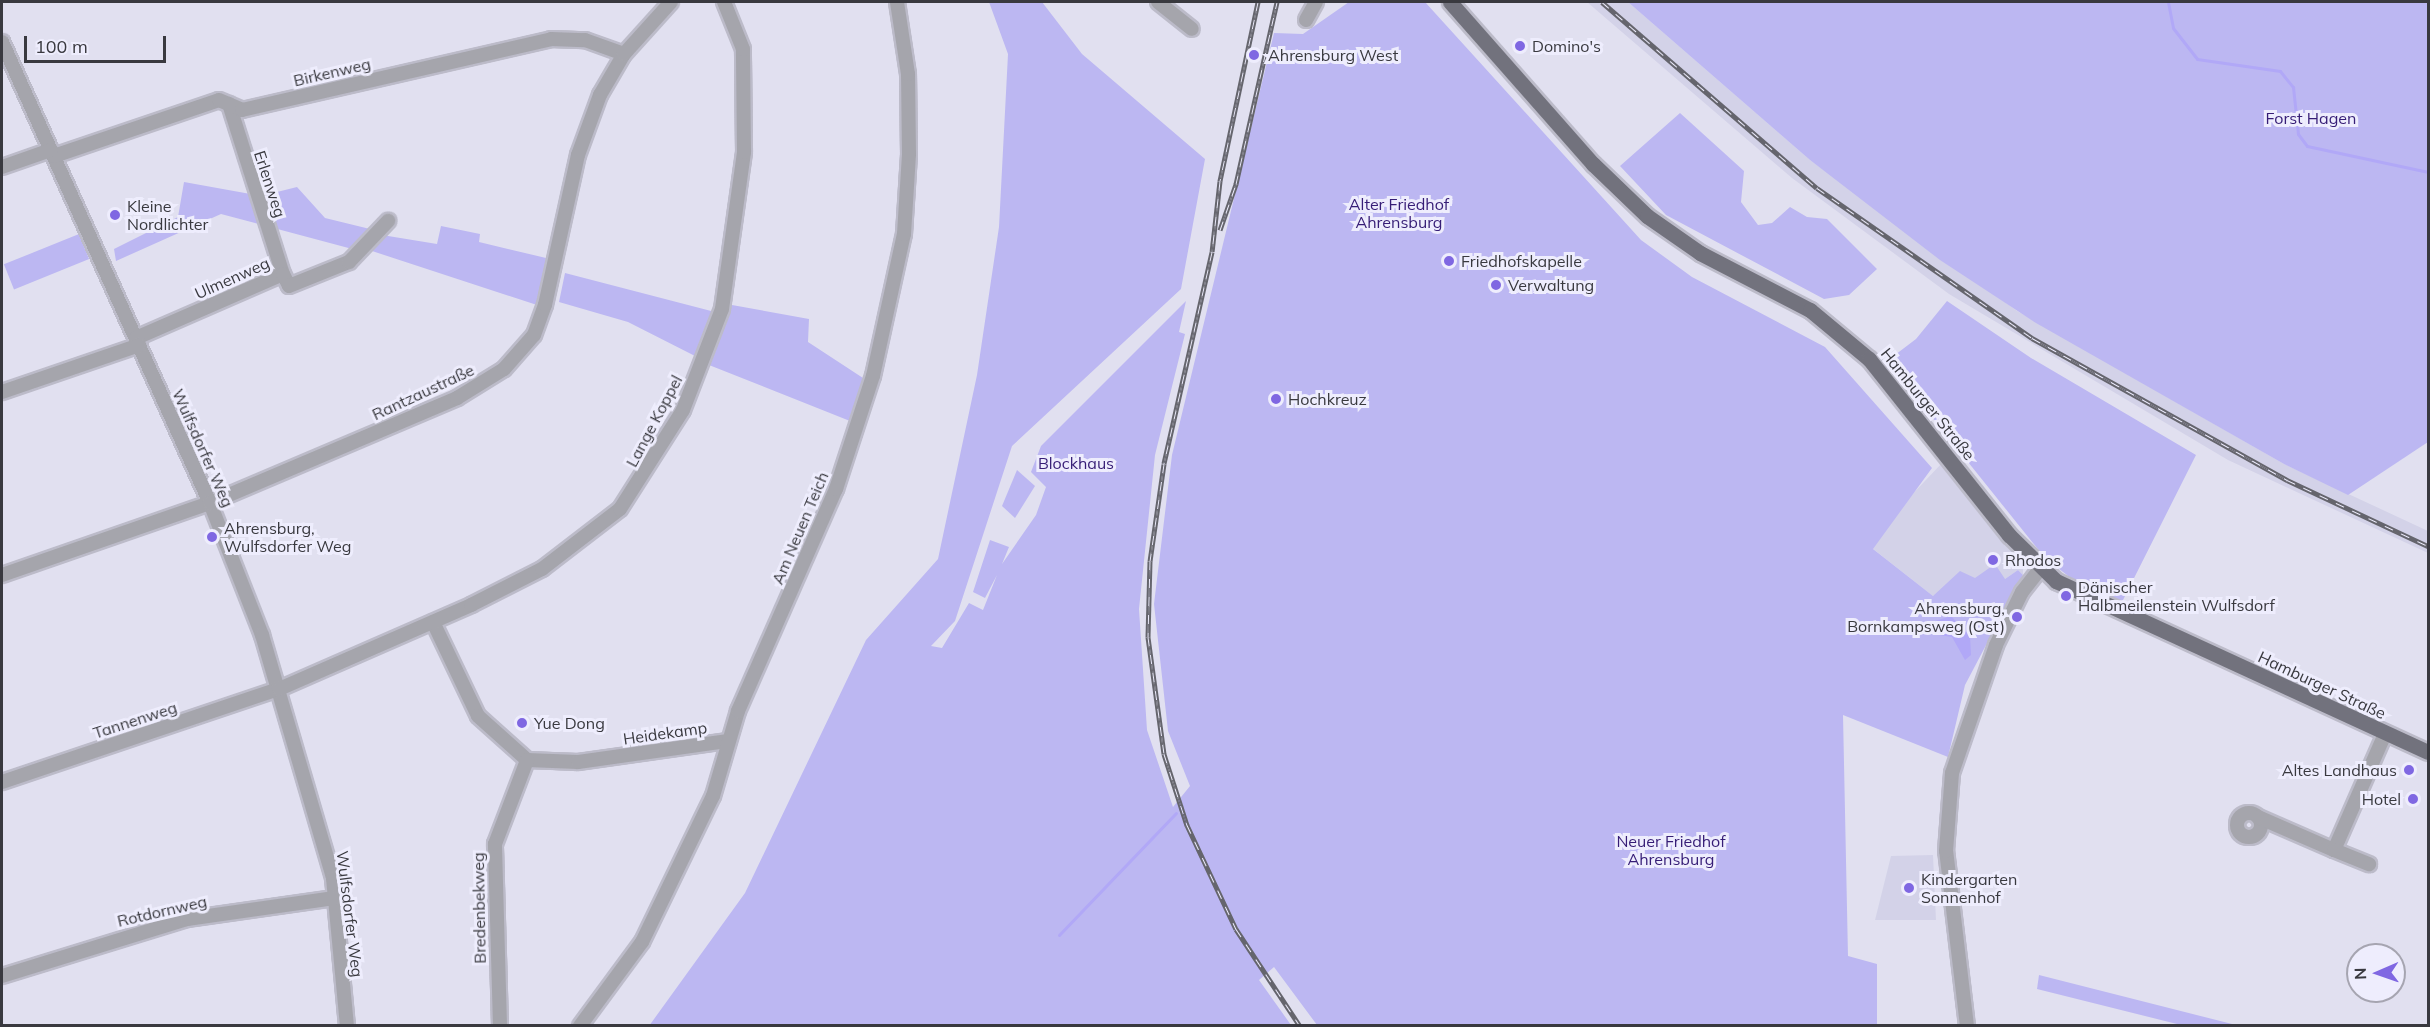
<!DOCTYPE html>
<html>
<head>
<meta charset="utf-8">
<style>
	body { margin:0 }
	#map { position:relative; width:2430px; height:1027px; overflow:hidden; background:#e1e0f0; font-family:Mulish,sans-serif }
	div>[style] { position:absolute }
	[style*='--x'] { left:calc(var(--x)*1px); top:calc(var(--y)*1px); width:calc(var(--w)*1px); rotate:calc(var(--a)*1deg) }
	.built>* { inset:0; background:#d3d2e8 }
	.green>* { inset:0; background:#bcb7f2; transform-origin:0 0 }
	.water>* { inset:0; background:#b1a8f7 }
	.stream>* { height:3px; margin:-1.5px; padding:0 1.5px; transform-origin:1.5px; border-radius:1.5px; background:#b1a8f7 }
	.roads { filter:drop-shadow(2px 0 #bcbbc9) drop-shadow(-2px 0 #bcbbc9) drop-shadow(0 2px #bcbbc9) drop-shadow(0 -2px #bcbbc9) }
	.minor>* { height:14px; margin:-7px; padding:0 7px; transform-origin:7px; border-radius:7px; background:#a5a5ac }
	.minor>.ring { margin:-7px; padding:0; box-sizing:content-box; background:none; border:14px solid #a5a5ac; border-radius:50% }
	.major>* { height:15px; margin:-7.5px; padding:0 7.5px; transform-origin:7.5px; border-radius:7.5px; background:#72727d }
	.rail>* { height:5px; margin-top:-2.5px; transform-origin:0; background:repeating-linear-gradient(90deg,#eeedfd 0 9px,#65656d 0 18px); box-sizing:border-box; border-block:2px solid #65656d }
	.dots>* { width:16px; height:16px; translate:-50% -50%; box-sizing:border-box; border:3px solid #eeedfd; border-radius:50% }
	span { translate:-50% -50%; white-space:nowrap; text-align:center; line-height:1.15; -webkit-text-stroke:6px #eeedfd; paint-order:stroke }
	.poi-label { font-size:16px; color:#39393f }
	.left { translate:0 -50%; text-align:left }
	.right { translate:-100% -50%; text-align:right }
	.street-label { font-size:16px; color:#39393f }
	.park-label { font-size:16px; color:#361d76 }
	.frame { position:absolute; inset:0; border:3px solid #39393f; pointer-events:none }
	.north { position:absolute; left:2346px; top:943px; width:60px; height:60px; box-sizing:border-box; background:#eeedfd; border:2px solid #a6a5b1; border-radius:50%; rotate:268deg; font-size:16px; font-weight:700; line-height:24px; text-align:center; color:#39393f }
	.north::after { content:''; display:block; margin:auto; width:21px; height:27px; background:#7f67e2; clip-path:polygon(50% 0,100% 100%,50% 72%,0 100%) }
	.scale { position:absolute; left:24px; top:36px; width:142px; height:27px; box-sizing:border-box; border:3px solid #39393f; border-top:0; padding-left:8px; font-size:18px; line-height:21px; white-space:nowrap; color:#39393f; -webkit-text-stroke:4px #eeedfd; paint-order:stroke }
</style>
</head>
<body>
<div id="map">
	<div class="built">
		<div style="clip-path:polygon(1587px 2px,1628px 2px,1810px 160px,2017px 311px,2284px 464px,2428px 531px,2428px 553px,2228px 460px,1949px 294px,1792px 178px)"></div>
		<div style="clip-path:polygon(1943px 462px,2023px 559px,2023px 575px,2018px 570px,2005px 579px,1975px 578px,1933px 596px,1872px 548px,1905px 502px)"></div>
		<div style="clip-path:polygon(1933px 855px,1936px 920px,1875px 920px,1891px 856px)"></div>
	</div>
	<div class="green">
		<div style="clip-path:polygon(989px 2px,1042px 2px,1082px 54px,1205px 159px,1181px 289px,1012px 446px,955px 621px,931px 646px,942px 648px,969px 603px,983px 610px,997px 575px,985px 598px,973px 592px,990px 540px,1009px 547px,1002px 564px,1036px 515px,1046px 487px,1031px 472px,1041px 446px,1186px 301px,1179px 332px,1185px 334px,1155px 455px,1139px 609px,1147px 730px,1173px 807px,1190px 786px,1168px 731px,1154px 604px,1172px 455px,1274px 33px,1303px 34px,1349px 2px,1425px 2px,1641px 240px,1692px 277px,1825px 347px,1932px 468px,1873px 549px,1933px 596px,1960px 571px,1975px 578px,1995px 564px,2005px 579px,2018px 570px,2023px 575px,1965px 685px,1948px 757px,1843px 715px,1848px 956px,1877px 964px,1877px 1025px,1317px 1025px,1274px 967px,1259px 980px,1291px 1025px,649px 1026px,745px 893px,866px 640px,938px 559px,977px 375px,999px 227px,1008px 54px)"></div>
		<div style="clip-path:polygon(1628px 2px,2428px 2px,2428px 442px,2348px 495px,2284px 464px,2036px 323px,1940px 260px,1810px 160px)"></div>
		<div style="clip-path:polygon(1680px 113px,1744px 171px,1741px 202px,1758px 225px,1772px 223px,1790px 207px,1807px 217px,1827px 219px,1877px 269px,1849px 295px,1824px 299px,1666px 215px,1620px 166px)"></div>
		<div style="clip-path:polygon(184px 182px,261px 196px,297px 187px,325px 218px,370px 229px,356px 250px,221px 214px,116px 261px,114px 249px,178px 217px)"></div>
		<div style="clip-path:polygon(441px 226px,480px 234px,479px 242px,546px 258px,537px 305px,372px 251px,382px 235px,437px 244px)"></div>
		<div style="left:79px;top:234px;width:27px;height:81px;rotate:68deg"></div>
		<div style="clip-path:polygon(565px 273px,715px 312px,697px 357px,628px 322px,559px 302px)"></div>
		<div style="clip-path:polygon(1947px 301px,2031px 358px,2196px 455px,2122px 602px,2076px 582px,2045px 558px,1887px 361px,1916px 339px)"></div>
		<div style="clip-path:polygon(732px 305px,809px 319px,808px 342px,863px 378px,850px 421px,709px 365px)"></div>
		<div style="clip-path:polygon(1017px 470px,1035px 486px,1015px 518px,1002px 506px)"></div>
		<div style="clip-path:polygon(2039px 975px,2236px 1025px,2181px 1025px,2037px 989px)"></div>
	</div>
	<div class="water">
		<div style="clip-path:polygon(1951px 616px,1970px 636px,1971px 655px,1965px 660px,1952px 637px,1919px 632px,1926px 624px)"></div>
	</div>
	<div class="stream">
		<div style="--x:2168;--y:2;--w:26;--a:79"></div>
		<div style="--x:2173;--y:28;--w:39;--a:52"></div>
		<div style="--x:2197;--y:59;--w:84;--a:8.2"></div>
		<div style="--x:2280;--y:71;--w:21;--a:51"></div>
		<div style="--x:2293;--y:87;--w:47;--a:83.9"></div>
		<div style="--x:2298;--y:134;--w:15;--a:53"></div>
		<div style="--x:2307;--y:146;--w:124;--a:12.1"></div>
		<div style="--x:1059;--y:935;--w:169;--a:-46.2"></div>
	</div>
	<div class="roads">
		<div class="minor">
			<div style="--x:1158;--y:2;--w:43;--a:38.5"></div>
			<div style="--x:1306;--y:20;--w:21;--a:-61"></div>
			<div style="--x:2;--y:42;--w:506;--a:65.72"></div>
			<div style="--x:210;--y:503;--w:142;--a:68.5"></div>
			<div style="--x:262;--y:635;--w:253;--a:73.7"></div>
			<div style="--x:333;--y:878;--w:149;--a:84.6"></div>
			<div style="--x:229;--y:104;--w:178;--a:72.4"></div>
			<div style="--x:54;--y:156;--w:174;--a:-18.7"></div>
			<div style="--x:219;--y:100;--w:25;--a:23"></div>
			<div style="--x:242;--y:110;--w:317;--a:-12.9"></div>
			<div style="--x:551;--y:39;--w:34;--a:2"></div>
			<div style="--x:585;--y:40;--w:41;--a:19.7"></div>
			<div style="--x:2;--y:167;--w:52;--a:-19.1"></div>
			<div style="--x:136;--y:338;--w:160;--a:-23.5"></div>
			<div style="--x:283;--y:274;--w:13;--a:63"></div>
			<div style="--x:289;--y:286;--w:65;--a:-21.8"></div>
			<div style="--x:349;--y:262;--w:57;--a:-46.4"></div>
			<div style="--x:2;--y:392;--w:145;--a:-18.9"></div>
			<div style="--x:2;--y:575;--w:220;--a:-19.1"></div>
			<div style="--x:210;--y:503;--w:268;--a:-23"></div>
			<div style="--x:457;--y:398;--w:55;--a:-31.7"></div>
			<div style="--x:504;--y:369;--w:45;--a:-48.6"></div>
			<div style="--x:534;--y:335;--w:32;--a:-70"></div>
			<div style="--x:545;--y:305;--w:154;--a:-77.6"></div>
			<div style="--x:578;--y:155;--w:64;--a:-69.9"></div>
			<div style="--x:600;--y:95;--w:48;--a:-59.7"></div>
			<div style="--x:624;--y:54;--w:70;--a:-47.9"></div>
			<div style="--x:433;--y:622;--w:104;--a:64.4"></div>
			<div style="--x:478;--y:716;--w:66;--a:41.9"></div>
			<div style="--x:527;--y:760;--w:51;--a:2.2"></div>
			<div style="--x:578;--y:762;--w:150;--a:-8"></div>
			<div style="--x:2;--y:782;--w:292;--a:-18.6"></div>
			<div style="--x:279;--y:689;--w:210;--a:-23.6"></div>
			<div style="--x:471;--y:605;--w:80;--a:-26.9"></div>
			<div style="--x:542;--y:569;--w:98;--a:-37.6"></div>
			<div style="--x:620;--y:509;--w:117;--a:-57.5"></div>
			<div style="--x:683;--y:410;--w:108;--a:-68.9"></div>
			<div style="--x:722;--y:309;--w:159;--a:-82"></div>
			<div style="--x:744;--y:152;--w:103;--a:-90.6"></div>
			<div style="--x:743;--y:49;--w:51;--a:-112"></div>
			<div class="ring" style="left:2237px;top:813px;width:10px;height:10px"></div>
			<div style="--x:2258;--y:817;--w:83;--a:23.5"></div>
			<div style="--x:2334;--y:850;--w:127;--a:-66.3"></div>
			<div style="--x:2334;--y:850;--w:38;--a:22"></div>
			<div style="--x:2;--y:976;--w:194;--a:-17.1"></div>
			<div style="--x:187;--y:919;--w:149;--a:-8.1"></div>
			<div style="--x:500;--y:1026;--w:182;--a:-91.6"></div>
			<div style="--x:495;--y:844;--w:90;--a:-69.1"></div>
			<div style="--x:580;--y:1026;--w:104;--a:-53.6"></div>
			<div style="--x:642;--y:942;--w:162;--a:-64.1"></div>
			<div style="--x:713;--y:796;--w:89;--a:-73.6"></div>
			<div style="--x:738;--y:711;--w:243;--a:-66.2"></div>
			<div style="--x:836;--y:489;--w:119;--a:-71.9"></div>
			<div style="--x:873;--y:376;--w:145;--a:-77.7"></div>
			<div style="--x:904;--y:234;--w:80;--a:-86.4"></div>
			<div style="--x:909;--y:154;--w:80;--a:-90.7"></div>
			<div style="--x:908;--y:74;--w:73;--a:-98.7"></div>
			<div style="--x:1967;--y:1026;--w:176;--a:-96.8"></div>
			<div style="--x:1946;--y:851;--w:78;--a:-85.6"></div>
			<div style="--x:1952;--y:773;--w:135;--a:-71"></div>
			<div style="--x:1996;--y:645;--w:59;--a:-63.9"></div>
			<div style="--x:2022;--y:592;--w:31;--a:-52"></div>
		</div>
		<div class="major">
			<div style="--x:1450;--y:2;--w:216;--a:48.6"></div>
			<div style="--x:1593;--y:164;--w:75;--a:43.9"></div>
			<div style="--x:1647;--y:216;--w:65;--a:34.9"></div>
			<div style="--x:1700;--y:253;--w:124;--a:27.4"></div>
			<div style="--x:1810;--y:310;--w:77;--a:39.7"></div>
			<div style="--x:1869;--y:359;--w:225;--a:51.5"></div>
			<div style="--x:2009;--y:535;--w:66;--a:44.4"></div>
			<div style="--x:2056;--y:581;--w:409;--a:24.7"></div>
		</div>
	</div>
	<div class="rail">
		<div style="--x:1258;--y:2;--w:183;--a:102"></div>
		<div style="--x:1220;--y:181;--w:71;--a:96.4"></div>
		<div style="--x:1212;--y:252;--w:217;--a:102.8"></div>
		<div style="--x:1164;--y:464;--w:98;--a:98.2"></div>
		<div style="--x:1150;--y:561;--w:76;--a:91.5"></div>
		<div style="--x:1148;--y:637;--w:118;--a:82.2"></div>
		<div style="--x:1164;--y:754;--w:75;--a:72.1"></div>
		<div style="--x:1187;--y:825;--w:115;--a:64.8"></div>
		<div style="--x:1236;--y:929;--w:116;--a:56.6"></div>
		<div style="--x:1602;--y:2;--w:284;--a:40.9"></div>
		<div style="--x:1817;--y:188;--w:262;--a:34.9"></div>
		<div style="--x:2032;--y:338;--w:292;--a:29.1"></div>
		<div style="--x:2287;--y:480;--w:156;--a:25.1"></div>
		<div style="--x:1220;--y:230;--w:49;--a:-70.8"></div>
		<div style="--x:1236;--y:184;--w:187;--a:-77.3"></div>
	</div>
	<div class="dots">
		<div style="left:1520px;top:46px;background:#7f67e2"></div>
		<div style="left:1254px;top:55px;background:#7f67e2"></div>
		<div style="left:115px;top:215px;background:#7f67e2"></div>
		<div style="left:1449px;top:261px;background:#7f67e2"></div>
		<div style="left:1496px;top:285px;background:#7f67e2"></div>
		<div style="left:1276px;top:399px;background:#7f67e2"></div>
		<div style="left:212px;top:537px;background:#7f67e2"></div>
		<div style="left:1993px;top:560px;background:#7f67e2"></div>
		<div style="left:2066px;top:596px;background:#7f67e2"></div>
		<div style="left:2017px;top:617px;background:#7f67e2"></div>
		<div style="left:522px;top:723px;background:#7f67e2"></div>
		<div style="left:2409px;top:770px;background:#7f67e2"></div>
		<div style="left:2413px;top:799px;background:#7f67e2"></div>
		<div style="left:1909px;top:888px;background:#7f67e2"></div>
	</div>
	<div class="poi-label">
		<span class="left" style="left:1532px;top:46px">Domino's</span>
		<span class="left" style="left:1268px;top:55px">Ahrensburg West</span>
		<span class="left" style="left:127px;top:215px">Kleine<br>Nordlichter</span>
		<span class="left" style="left:1461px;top:261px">Friedhofskapelle</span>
		<span class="left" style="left:1508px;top:285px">Verwaltung</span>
		<span class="left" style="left:1288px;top:399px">Hochkreuz</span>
		<span class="left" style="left:224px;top:537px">Ahrensburg,<br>Wulfsdorfer Weg</span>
		<span class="left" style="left:2005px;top:560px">Rhodos</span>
		<span class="left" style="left:2078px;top:596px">Dänischer<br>Halbmeilenstein Wulfsdorf</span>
		<span class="right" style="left:2005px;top:617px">Ahrensburg,<br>Bornkampsweg (Ost)</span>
		<span class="left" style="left:534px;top:723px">Yue Dong</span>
		<span class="right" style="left:2397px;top:770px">Altes Landhaus</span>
		<span class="right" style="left:2401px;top:799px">Hotel</span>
		<span class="left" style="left:1921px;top:888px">Kindergarten<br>Sonnenhof</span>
	</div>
	<div class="street-label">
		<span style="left:332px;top:72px;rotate:-13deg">Birkenweg</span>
		<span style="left:270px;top:184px;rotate:72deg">Erlenweg</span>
		<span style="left:232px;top:278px;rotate:-24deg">Ulmenweg</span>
		<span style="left:423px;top:392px;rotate:-25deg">Rantzaustraße</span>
		<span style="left:1928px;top:404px;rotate:51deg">Hamburger Straße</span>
		<span style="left:654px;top:421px;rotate:-62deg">Lange Koppel</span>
		<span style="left:203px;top:448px;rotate:66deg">Wulfsdorfer Weg</span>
		<span style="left:800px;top:528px;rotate:-67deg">Am Neuen Teich</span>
		<span style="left:2322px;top:685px;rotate:25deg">Hamburger Straße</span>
		<span style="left:135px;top:720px;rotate:-18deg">Tannenweg</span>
		<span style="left:665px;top:733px;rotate:-8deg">Heidekamp</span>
		<span style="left:479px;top:908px;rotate:-91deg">Bredenbekweg</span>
		<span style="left:162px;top:911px;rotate:-13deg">Rotdornweg</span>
		<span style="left:350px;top:914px;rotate:83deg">Wulfsdorfer Weg</span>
	</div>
	<div class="park-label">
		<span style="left:2311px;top:118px">Forst Hagen</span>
		<span style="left:1399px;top:213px">Alter Friedhof<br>Ahrensburg</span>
		<span style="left:1076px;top:463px">Blockhaus</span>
		<span style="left:1671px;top:850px">Neuer Friedhof<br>Ahrensburg</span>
	</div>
	<div class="frame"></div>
	<div class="north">N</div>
	<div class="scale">100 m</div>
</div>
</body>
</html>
